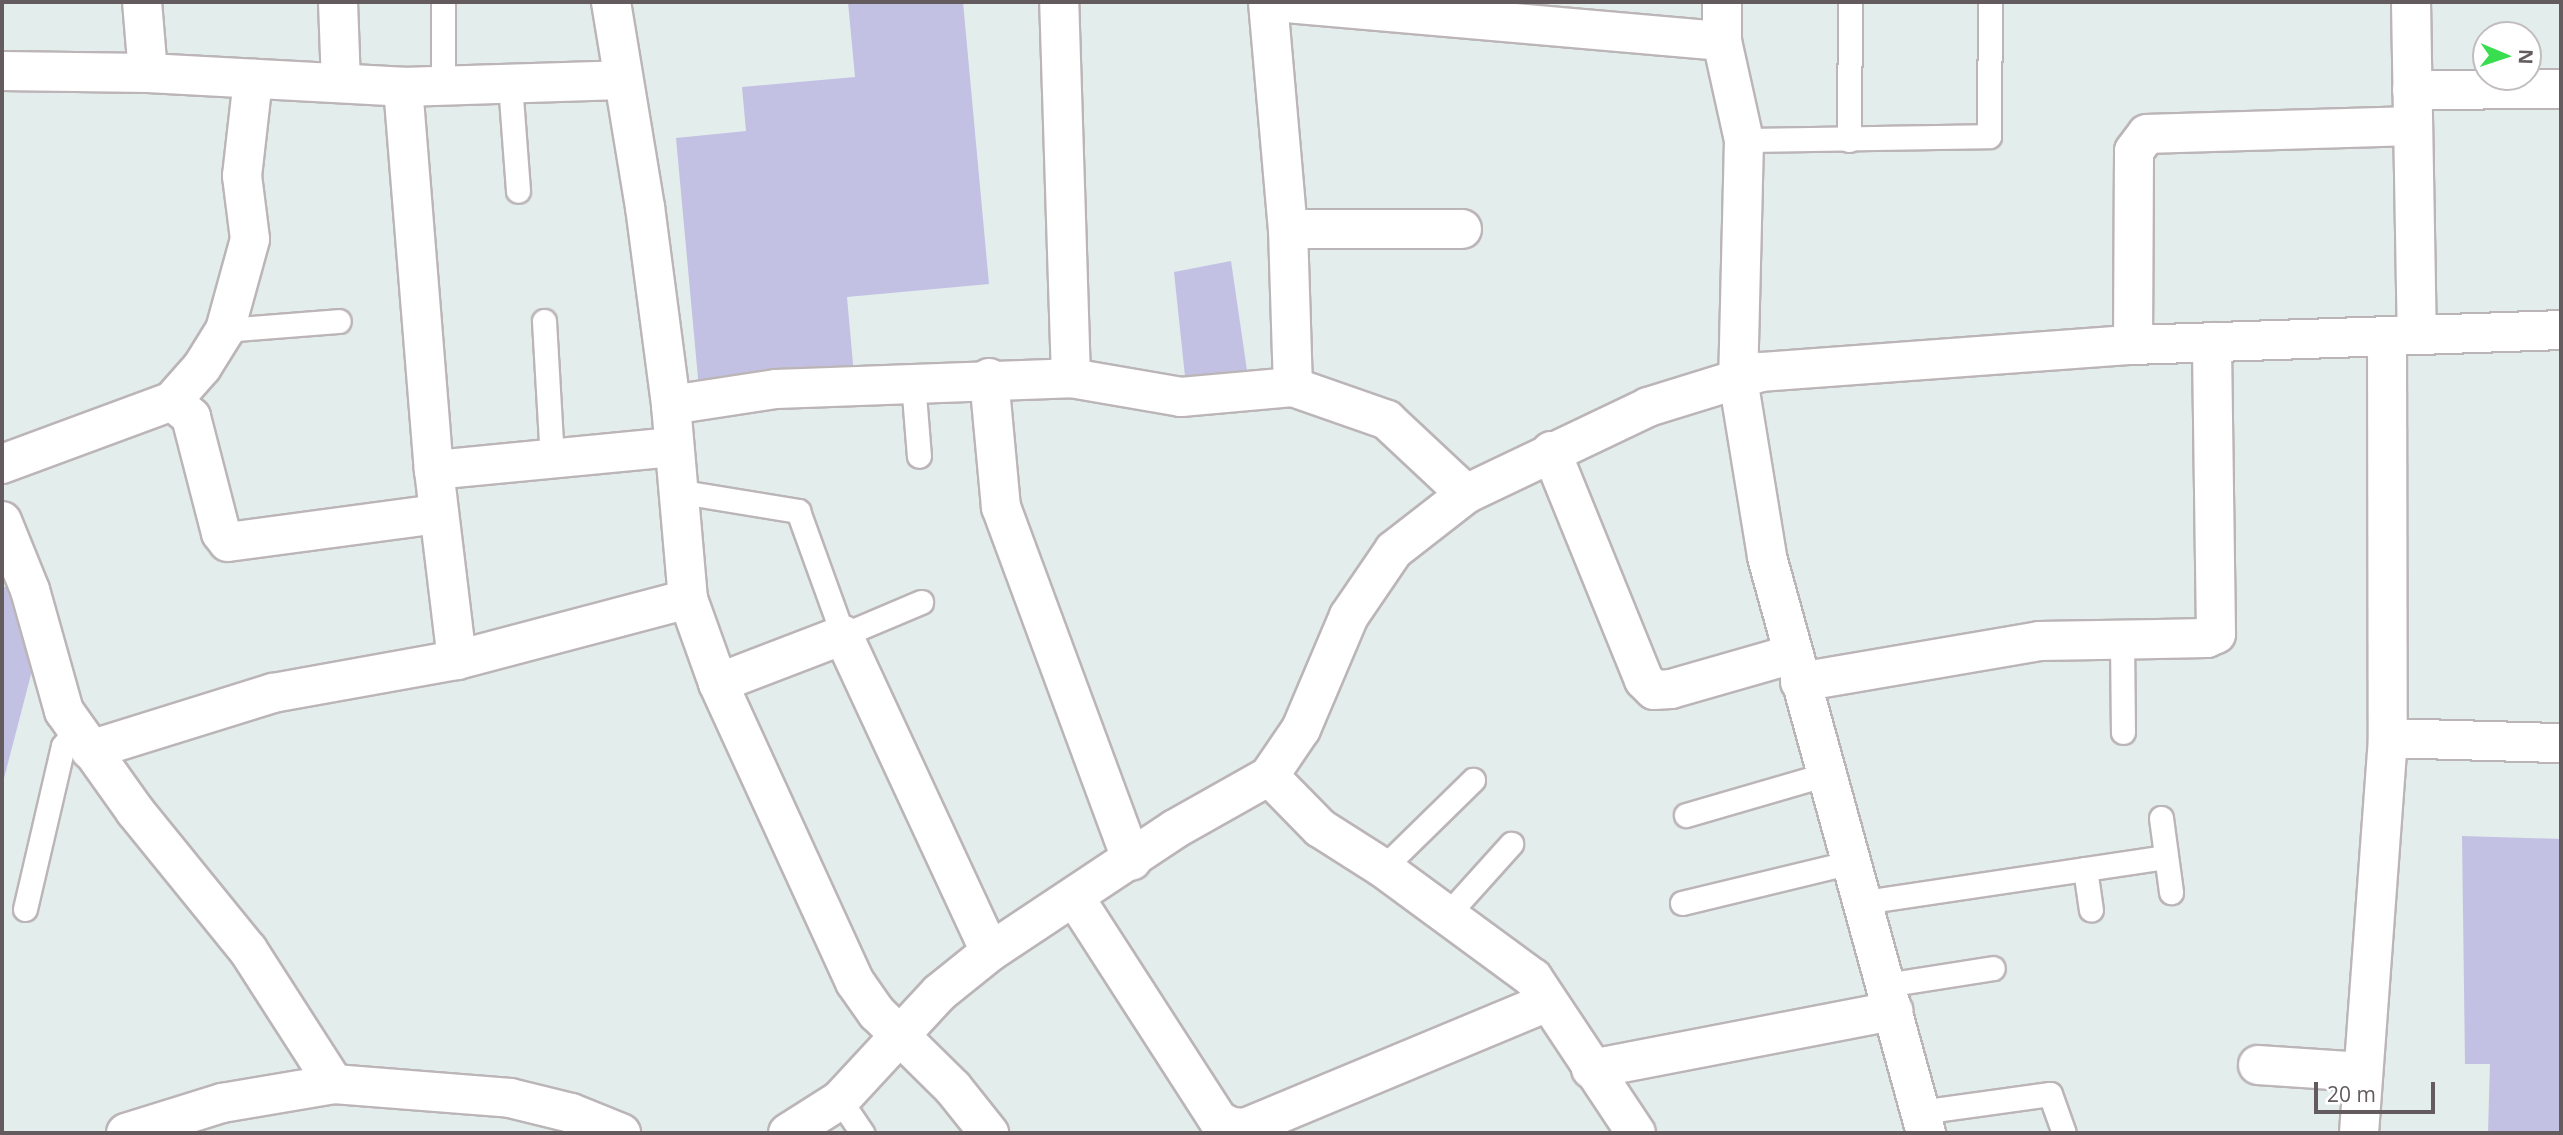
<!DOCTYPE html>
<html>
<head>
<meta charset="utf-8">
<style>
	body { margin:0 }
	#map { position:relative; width:2563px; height:1135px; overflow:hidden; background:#e3edeb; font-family:"Open Sans",sans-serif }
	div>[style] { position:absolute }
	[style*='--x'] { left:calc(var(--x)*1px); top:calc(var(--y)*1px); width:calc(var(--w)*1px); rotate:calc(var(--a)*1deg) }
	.green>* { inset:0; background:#c3c1e3 }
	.roads { filter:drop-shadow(2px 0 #bcb5b8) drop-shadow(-2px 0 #bcb5b8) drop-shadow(0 2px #bcb5b8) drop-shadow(0 -2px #bcb5b8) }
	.service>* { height:23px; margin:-11.5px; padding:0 11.5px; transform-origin:11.5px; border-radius:11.5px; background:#fff }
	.minor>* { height:38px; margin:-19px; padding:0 19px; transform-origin:19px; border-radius:19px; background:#fff }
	span { translate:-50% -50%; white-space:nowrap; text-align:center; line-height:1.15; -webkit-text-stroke:5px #fff; paint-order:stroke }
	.frame { position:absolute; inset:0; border:4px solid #635b5e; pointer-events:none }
	.north { position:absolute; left:2472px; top:21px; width:70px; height:70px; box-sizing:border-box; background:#fff; border:2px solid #c1bdbf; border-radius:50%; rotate:92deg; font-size:19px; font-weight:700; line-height:28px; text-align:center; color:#635b5e }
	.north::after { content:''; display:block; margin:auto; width:24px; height:32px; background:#39dd50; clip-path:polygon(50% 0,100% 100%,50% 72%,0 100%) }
	.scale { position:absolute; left:2314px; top:1082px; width:121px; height:32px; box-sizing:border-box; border:4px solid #635b5e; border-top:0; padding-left:9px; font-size:21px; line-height:24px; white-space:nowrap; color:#635b5e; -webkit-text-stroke:5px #fff; paint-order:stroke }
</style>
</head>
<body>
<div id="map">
	<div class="green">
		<div style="clip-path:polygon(848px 2px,963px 2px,989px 284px,847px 297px,854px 375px,699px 389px,676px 138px,746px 131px,742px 87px,855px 77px)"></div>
		<div style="clip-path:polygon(1231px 261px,1249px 384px,1186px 386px,1174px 272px)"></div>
		<div style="clip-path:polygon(2px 587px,6px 587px,34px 663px,2px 786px)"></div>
		<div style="clip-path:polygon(2462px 836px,2561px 839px,2561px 1133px,2488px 1133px,2490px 1064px,2465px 1064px)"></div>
	</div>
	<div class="roads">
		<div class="service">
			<div style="--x:510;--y:84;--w:107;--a:85.7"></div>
			<div style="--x:443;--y:85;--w:83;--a:-90"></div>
			<div style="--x:1744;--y:140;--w:245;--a:-0.9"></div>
			<div style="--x:1989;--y:136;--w:134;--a:-89.6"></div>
			<div style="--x:1849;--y:140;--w:138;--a:-89.6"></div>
			<div style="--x:544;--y:321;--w:137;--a:86.7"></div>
			<div style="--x:225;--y:330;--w:114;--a:-4.5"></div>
			<div style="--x:913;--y:382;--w:74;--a:85.4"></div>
			<div style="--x:676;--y:491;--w:124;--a:9.3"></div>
			<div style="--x:798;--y:511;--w:132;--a:70.1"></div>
			<div style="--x:843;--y:635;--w:85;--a:-22.9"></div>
			<div style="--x:2122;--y:640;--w:92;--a:89.4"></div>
			<div style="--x:1686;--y:815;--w:147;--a:-16.2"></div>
			<div style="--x:2161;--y:818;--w:75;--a:82.3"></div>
			<div style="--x:1383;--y:868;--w:126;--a:-44.4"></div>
			<div style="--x:2085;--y:869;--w:41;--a:81.7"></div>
			<div style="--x:1864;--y:902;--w:304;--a:-8.5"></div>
			<div style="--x:1682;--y:903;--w:175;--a:-13.6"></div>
			<div style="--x:25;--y:909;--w:167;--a:-76.9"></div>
			<div style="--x:63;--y:746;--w:21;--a:-51"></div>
			<div style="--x:1447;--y:915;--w:96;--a:-48"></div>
			<div style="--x:1885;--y:985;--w:109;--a:-8.9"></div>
			<div style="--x:840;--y:1100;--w:40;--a:56"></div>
			<div style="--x:1920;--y:1112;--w:131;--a:-7.9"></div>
			<div style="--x:2050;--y:1094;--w:41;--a:70.3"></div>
		</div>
		<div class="minor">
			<div style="--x:338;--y:2;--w:81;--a:87.9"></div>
			<div style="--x:611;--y:2;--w:208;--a:80.6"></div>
			<div style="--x:645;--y:207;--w:200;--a:82.5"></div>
			<div style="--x:671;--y:405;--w:195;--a:85"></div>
			<div style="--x:688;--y:599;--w:89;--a:70.3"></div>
			<div style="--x:718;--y:683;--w:329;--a:65.4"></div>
			<div style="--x:855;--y:982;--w:38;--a:55"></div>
			<div style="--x:877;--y:1013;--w:107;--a:44.6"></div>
			<div style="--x:953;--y:1088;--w:58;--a:51.3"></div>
			<div style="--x:1268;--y:2;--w:228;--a:85"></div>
			<div style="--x:1288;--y:229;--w:158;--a:88.2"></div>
			<div style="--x:1275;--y:2;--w:449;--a:5"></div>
			<div style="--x:1722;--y:2;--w:39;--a:90"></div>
			<div style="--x:1722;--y:41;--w:101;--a:77.5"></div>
			<div style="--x:1744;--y:140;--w:239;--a:91.4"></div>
			<div style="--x:1738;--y:379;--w:180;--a:80.7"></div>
			<div style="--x:1767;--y:557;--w:598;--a:74.57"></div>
			<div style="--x:2411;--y:2;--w:330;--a:89"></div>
			<div style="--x:2;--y:71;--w:146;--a:0.8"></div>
			<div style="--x:148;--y:73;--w:71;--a:-94.8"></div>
			<div style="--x:148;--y:73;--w:255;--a:3.1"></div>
			<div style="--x:403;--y:87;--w:219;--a:-1.8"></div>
			<div style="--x:403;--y:87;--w:384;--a:85.4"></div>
			<div style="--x:2412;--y:90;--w:149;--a:-0.4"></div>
			<div style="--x:1288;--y:229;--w:174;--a:0"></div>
			<div style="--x:2387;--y:336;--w:402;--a:89.9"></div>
			<div style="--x:2388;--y:738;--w:173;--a:1.7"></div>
			<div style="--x:2133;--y:345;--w:194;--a:-89.7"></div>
			<div style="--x:2134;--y:151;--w:21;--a:-53"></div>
			<div style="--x:2147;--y:134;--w:265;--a:-1.7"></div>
			<div style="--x:989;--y:378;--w:130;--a:84.7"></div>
			<div style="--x:1001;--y:507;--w:377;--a:69.7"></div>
			<div style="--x:1071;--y:378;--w:112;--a:9.8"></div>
			<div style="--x:1181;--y:397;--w:112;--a:-5.1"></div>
			<div style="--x:1293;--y:387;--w:100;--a:19.3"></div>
			<div style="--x:1387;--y:420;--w:108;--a:43.1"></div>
			<div style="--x:172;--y:401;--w:25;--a:40"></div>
			<div style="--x:191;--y:417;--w:120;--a:75.5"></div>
			<div style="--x:221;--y:533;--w:11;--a:52"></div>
			<div style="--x:228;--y:542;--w:212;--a:-7.6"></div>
			<div style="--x:671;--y:405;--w:106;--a:-8.7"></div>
			<div style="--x:776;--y:389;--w:295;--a:-2.1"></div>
			<div style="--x:1071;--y:378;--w:376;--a:-91.8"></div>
			<div style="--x:1551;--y:451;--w:247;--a:67.9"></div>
			<div style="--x:1644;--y:680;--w:14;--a:45"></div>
			<div style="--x:1654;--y:690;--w:17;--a:-3"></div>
			<div style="--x:1671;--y:689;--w:127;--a:-16"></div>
			<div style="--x:2;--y:464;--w:181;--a:-20.3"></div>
			<div style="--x:172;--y:401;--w:45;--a:-48.6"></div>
			<div style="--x:202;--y:367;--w:44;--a:-58.1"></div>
			<div style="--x:225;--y:330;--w:94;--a:-74.6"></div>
			<div style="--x:250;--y:239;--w:64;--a:-97.2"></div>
			<div style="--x:242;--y:176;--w:98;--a:-83.5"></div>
			<div style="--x:2;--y:521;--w:74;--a:67.9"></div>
			<div style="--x:30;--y:590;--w:126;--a:74.3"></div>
			<div style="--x:64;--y:711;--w:123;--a:54.6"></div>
			<div style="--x:135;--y:811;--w:179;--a:50.9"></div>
			<div style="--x:248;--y:950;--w:159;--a:57.3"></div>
			<div style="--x:457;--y:660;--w:191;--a:-96.9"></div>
			<div style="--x:434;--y:470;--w:239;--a:-5.5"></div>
			<div style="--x:1800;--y:682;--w:242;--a:-9.7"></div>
			<div style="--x:2039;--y:641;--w:168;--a:-1"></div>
			<div style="--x:2207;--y:638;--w:10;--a:-24"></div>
			<div style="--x:2216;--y:634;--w:292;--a:-90.8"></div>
			<div style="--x:718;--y:683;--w:134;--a:-21"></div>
			<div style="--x:843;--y:635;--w:349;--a:65.1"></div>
			<div style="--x:90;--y:750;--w:192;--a:-17.3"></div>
			<div style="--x:273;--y:693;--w:187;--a:-10.2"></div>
			<div style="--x:457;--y:660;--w:239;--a:-14.8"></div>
			<div style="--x:1269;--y:776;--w:73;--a:45.6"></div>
			<div style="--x:1320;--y:828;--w:75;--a:32.4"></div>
			<div style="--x:1383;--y:868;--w:186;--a:36.3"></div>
			<div style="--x:1533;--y:978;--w:186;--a:56.4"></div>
			<div style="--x:1075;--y:898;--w:264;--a:57.2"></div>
			<div style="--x:1218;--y:1120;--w:15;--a:28"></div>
			<div style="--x:1231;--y:1127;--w:14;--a:4"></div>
			<div style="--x:1245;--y:1128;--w:327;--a:-22.6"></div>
			<div style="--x:2258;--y:1065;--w:105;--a:3.8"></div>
			<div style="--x:1591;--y:1069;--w:308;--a:-10.9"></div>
			<div style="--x:126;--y:1133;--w:101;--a:-17.4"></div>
			<div style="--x:222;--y:1103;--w:114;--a:-9.6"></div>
			<div style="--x:334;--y:1084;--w:177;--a:4.5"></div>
			<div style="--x:510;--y:1098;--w:63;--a:13.8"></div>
			<div style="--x:571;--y:1113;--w:54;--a:21.8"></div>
			<div style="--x:788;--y:1133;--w:62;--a:-32.4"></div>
			<div style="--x:840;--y:1100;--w:146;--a:-47.2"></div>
			<div style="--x:939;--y:993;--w:65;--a:-38.8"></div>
			<div style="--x:990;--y:952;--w:222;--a:-33.6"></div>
			<div style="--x:1175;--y:829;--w:108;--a:-29.4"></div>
			<div style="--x:1269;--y:776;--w:57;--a:-55.8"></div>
			<div style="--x:1301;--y:729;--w:123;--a:-67"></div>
			<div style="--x:1349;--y:616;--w:80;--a:-55.7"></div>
			<div style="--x:1394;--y:550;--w:91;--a:-37.9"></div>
			<div style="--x:1466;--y:494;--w:202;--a:-25.5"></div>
			<div style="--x:1648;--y:407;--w:118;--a:-17.2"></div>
			<div style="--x:1761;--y:372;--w:373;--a:-4.2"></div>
			<div style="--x:2133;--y:345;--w:428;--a:-2"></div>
			<div style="--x:2359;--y:1133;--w:396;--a:-85.8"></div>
		</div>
	</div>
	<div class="frame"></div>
	<div class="north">N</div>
	<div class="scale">20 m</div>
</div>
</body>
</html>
